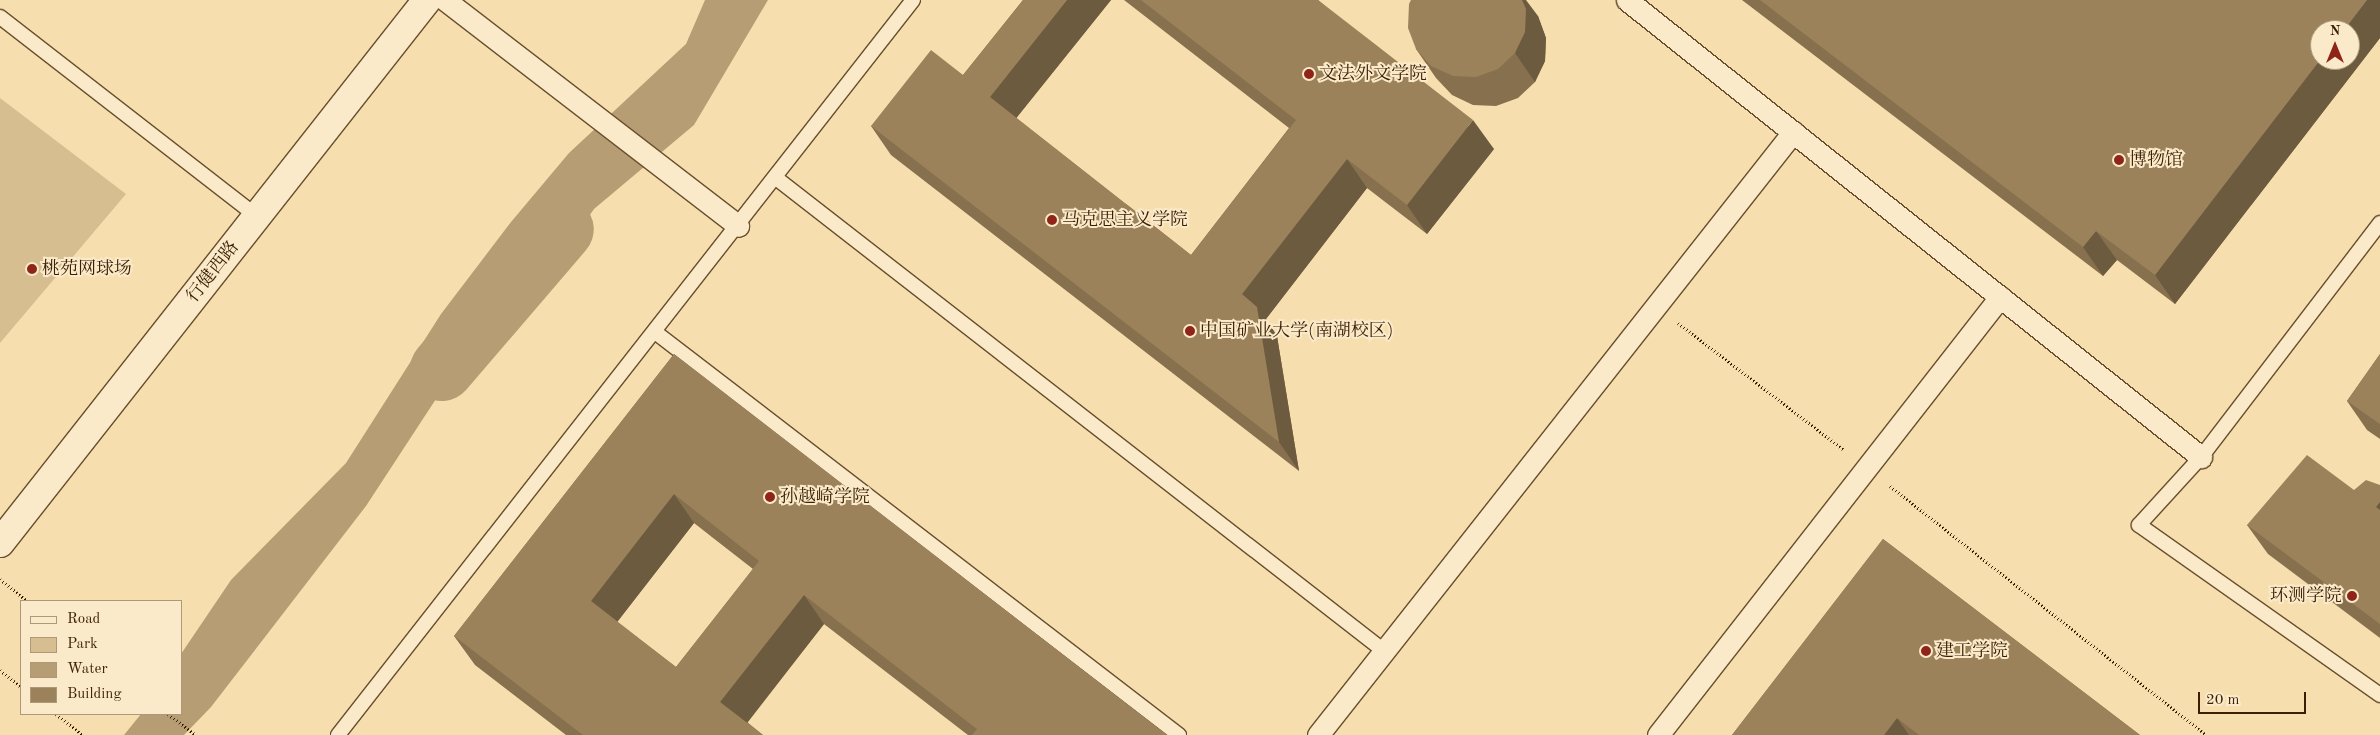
<!DOCTYPE html>
<html>
<head>
<meta charset="utf-8">
<style>
	body { margin:0 }
	#map { position:relative; width:2380px; height:735px; overflow:hidden; background:#f7deae; font-family:"Old Standard TT","Noto Serif SC",serif }
	div>[style] { position:absolute }
	[style*='--x'] { left:calc(var(--x)*1px); top:calc(var(--y)*1px); width:calc(var(--w)*1px); rotate:calc(var(--a)*1deg) }
	.green>* { inset:0; background:#d7be91 }
	.water>* { inset:0; background:#b79d74 }
	.river>* { height:64px; margin:-32px; padding:0 32px; transform-origin:32px; border-radius:32px; background:#b79d74 }
	.path>* { height:3px; margin-top:-1.5px; transform-origin:0; background:repeating-linear-gradient(90deg,#3a1f02 0 1px,transparent 0 3.5px) }
	.roads { filter:drop-shadow(1px 0 #694f2d) drop-shadow(-1px 0 #694f2d) drop-shadow(0 1px #694f2d) drop-shadow(0 -1px #694f2d) }
	.service>* { height:14px; margin:-7px; padding:0 7px; transform-origin:7px; border-radius:7px; background:#faeaca }
	.pedestrian>* { height:21px; margin:-10.5px; padding:0 10.5px; transform-origin:10.5px; border-radius:10.5px; background:#faeaca }
	.minor>* { height:28px; margin:-14px; padding:0 14px; transform-origin:14px; border-radius:14px; background:#faeaca }
	.wall>* { inset:0; background:#86704e }
	.shaded-wall>* { inset:0; background:#6d5b40 }
	.building>* { inset:0; background:#9c825b }
	.dots>* { width:14px; height:14px; translate:-50% -50%; box-sizing:border-box; border:2px solid #faeaca; border-radius:50% }
	span { translate:-50% -50%; white-space:nowrap; text-align:center; line-height:1.15; -webkit-text-stroke:4px #faeaca; paint-order:stroke }
	.poi-label { font-size:18px; color:#3a1f02 }
	.left { translate:0 -50%; text-align:left }
	.right { translate:-100% -50%; text-align:right }
	.street-label { font-size:18px; color:#3a1f02 }
	.legend { position:absolute; left:20px; top:600px; width:162px; height:115px; box-sizing:border-box; background:#faeaca; border:1px solid #ad997a; margin:0; padding:6px 9px; list-style:none; font-size:15px; color:#3a1f02 }
	.legend li { display:flex; align-items:center; gap:10px; height:25px }
	.legend b { width:25px; border:1px solid #ad997a }
	.north { position:absolute; left:2310px; top:20px; width:50px; height:50px; box-sizing:border-box; background:#faeaca; border:1px solid #ad997a; border-radius:50%; rotate:0deg; font-size:14px; font-weight:700; line-height:20px; text-align:center; color:#3a1f02 }
	.north::after { content:''; display:block; margin:auto; width:18px; height:22px; background:#8f2418; clip-path:polygon(50% 0,100% 100%,50% 72%,0 100%) }
	.scale { position:absolute; left:2198px; top:692px; width:108px; height:22px; box-sizing:border-box; border:2px solid #3a1f02; border-top:0; padding-left:6px; font-size:15px; line-height:18px; white-space:nowrap; color:#3a1f02; -webkit-text-stroke:4px #faeaca; paint-order:stroke }
</style>
</head>
<body>
<div id="map">
	<div class="green">
		<div style="clip-path:polygon(0 98px,126px 194px,0 343px)"></div>
	</div>
	<div class="water">
		<div style="clip-path:polygon(705px 0,768px 0,694px 125px,594px 209px,557px 262px,502px 298px,366px 506px,211px 707px,184px 735px,124px 735px,141px 714px,181px 714px,181px 654px,231px 580px,346px 463px,441px 314px,511px 222px,569px 153px,686px 44px)"></div>
	</div>
	<div class="river">
		<div style="--x:442;--y:369;--w:184;--a:-49.4"></div>
	</div>
	<div class="path">
		<div style="--x:1678;--y:323;--w:209;--a:37.4"></div>
		<div style="--x:1890;--y:486;--w:402;--a:38.2"></div>
		<div style="--x:0;--y:579;--w:35;--a:39"></div>
		<div style="--x:0;--y:670;--w:27;--a:39"></div>
		<div style="--x:56;--y:714;--w:34;--a:38"></div>
		<div style="--x:168;--y:714;--w:35;--a:37"></div>
	</div>
	<div class="roads">
		<div class="service">
			<div style="--x:0;--y:17;--w:325;--a:37.8"></div>
			<div style="--x:776;--y:178;--w:770;--a:37.88"></div>
			<div style="--x:2380;--y:223;--w:295;--a:127.4"></div>
			<div style="--x:2201;--y:457;--w:92;--a:132.4"></div>
			<div style="--x:2139;--y:525;--w:295;--a:35.2"></div>
			<div style="--x:655;--y:332;--w:661;--a:37.56"></div>
			<div style="--x:338;--y:735;--w:933;--a:-51.96"></div>
		</div>
		<div class="pedestrian">
			<div style="--x:445;--y:0;--w:370;--a:37.6"></div>
			<div style="--x:1627;--y:0;--w:734;--a:38.53"></div>
			<div style="--x:1318;--y:735;--w:768;--a:-51.77"></div>
			<div style="--x:1658;--y:735;--w:556;--a:-52.02"></div>
		</div>
		<div class="minor">
			<div style="--x:0;--y:543;--w:691;--a:-51.82"></div>
		</div>
	</div>
	<div class="wall">
		<div style="clip-path:polygon(1023px 0,1111px 0,1016px 118px,1191px 255px,1289px 128px,1124px 0,1318px 0,1494px 149px,1427px 234px,1367px 188px,1266px 319px,1277px 336px,1299px 471px,891px 155px,871px 126px,963px 75px)"></div>
		<div style="clip-path:polygon(1742px 0,2380px 0,2380px 38px,2175px 304px,2117px 260px,2103px 276px)"></div>
		<div style="clip-path:polygon(1538px 16px,1546px 38px,1545px 61px,1535px 82px,1518px 98px,1496px 106px,1473px 105px,1452px 95px,1436px 78px,1416px 49px)"></div>
		<div style="clip-path:polygon(evenodd,674px 354px,1167px 735px,968px 735px,824px 624px,747px 722px,763px 735px,566px 735px,475px 665px,454px 636px,674px 354px,694px 523px,753px 569px,676px 667px,617px 622px,694px 523px)"></div>
		<div style="clip-path:polygon(2380px 354px,2380px 439px,2367px 430px,2347px 401px)"></div>
		<div style="clip-path:polygon(2380px 485px,2380px 638px,2268px 554px,2247px 525px,2354px 490px)"></div>
		<div style="clip-path:polygon(1883px 539px,2140px 735px,1732px 735px)"></div>
	</div>
	<div class="shaded-wall">
		<div style="clip-path:polygon(1067px 0,1111px 0,1010px 126px,990px 97px)"></div>
		<div style="clip-path:polygon(1522px 0,1526px 0,1538px 16px,1546px 38px,1545px 61px,1535px 82px,1515px 53px)"></div>
		<div style="clip-path:polygon(2367px 0,2380px 0,2380px 38px,2175px 304px,2155px 275px,2320px 60px,2350px 60px,2350px 30px,2344px 30px)"></div>
		<div style="clip-path:polygon(1473px 120px,1494px 149px,1427px 234px,1407px 205px)"></div>
		<div style="clip-path:polygon(1347px 159px,1367px 188px,1266px 319px,1277px 336px,1299px 471px,1279px 442px,1242px 294px)"></div>
		<div style="clip-path:polygon(2096px 231px,2117px 260px,2103px 276px,2083px 247px)"></div>
		<div style="clip-path:polygon(674px 494px,694px 523px,611px 630px,591px 601px)"></div>
		<div style="clip-path:polygon(2380px 502px,2380px 512px,2376px 507px)"></div>
		<div style="clip-path:polygon(804px 595px,824px 624px,741px 731px,720px 702px)"></div>
		<div style="clip-path:polygon(1897px 718px,1909px 735px,1884px 735px)"></div>
	</div>
	<div class="building">
		<div style="clip-path:polygon(1023px 0,1067px 0,990px 97px,1191px 255px,1296px 120px,1141px 0,1318px 0,1473px 120px,1407px 205px,1347px 159px,1242px 294px,1257px 307px,1279px 442px,871px 126px,931px 50px,963px 75px)"></div>
		<div style="clip-path:polygon(1411px 0,1522px 0,1526px 9px,1525px 32px,1515px 53px,1498px 69px,1476px 77px,1453px 76px,1431px 66px,1416px 49px,1408px 28px,1409px 4px)"></div>
		<div style="clip-path:polygon(1760px 0,2367px 0,2344px 30px,2320px 30px,2320px 60px,2155px 275px,2096px 231px,2083px 247px)"></div>
		<div style="clip-path:polygon(evenodd,674px 354px,1167px 735px,972px 735px,977px 729px,804px 595px,720px 702px,763px 735px,583px 735px,454px 636px,674px 354px,674px 494px,759px 561px,676px 667px,591px 601px,674px 494px)"></div>
		<div style="clip-path:polygon(2380px 354px,2380px 424px,2347px 401px)"></div>
		<div style="clip-path:polygon(2307px 455px,2354px 490px,2366px 480px,2380px 485px,2380px 502px,2376px 507px,2380px 510px,2380px 624px,2247px 525px)"></div>
		<div style="clip-path:polygon(1883px 539px,2140px 735px,1919px 735px,1897px 718px,1884px 735px,1732px 735px)"></div>
	</div>
	<div class="dots">
		<div style="left:1309px;top:74px;background:#8f2418"></div>
		<div style="left:2119px;top:160px;background:#8f2418"></div>
		<div style="left:1052px;top:220px;background:#8f2418"></div>
		<div style="left:32px;top:269px;background:#8f2418"></div>
		<div style="left:1190px;top:331px;background:#8f2418"></div>
		<div style="left:770px;top:497px;background:#8f2418"></div>
		<div style="left:2352px;top:596px;background:#8f2418"></div>
		<div style="left:1926px;top:651px;background:#8f2418"></div>
	</div>
	<div class="poi-label">
		<span class="left" style="left:1319px;top:74px">文法外文学院</span>
		<span class="left" style="left:2129px;top:160px">博物馆</span>
		<span class="left" style="left:1062px;top:220px">马克思主义学院</span>
		<span class="left" style="left:42px;top:269px">桃苑网球场</span>
		<span class="left" style="left:1200px;top:331px">中国矿业大学(南湖校区)</span>
		<span class="left" style="left:780px;top:497px">孙越崎学院</span>
		<span class="right" style="left:2342px;top:596px">环测学院</span>
		<span class="left" style="left:1936px;top:651px">建工学院</span>
	</div>
	<div class="street-label">
		<span style="left:213px;top:272px;rotate:-52deg">行健西路</span>
	</div>
	<ul class="legend">
	<li><b style="height:6px;background:#faeaca"></b>Road</li>
	<li><b style="height:14px;background:#d7be91"></b>Park</li>
	<li><b style="height:14px;background:#b79d74"></b>Water</li>
	<li><b style="height:14px;background:#9c825b"></b>Building</li>
	</ul>
	<div class="north">N</div>
	<div class="scale">20 m</div>
</div>
</body>
</html>
